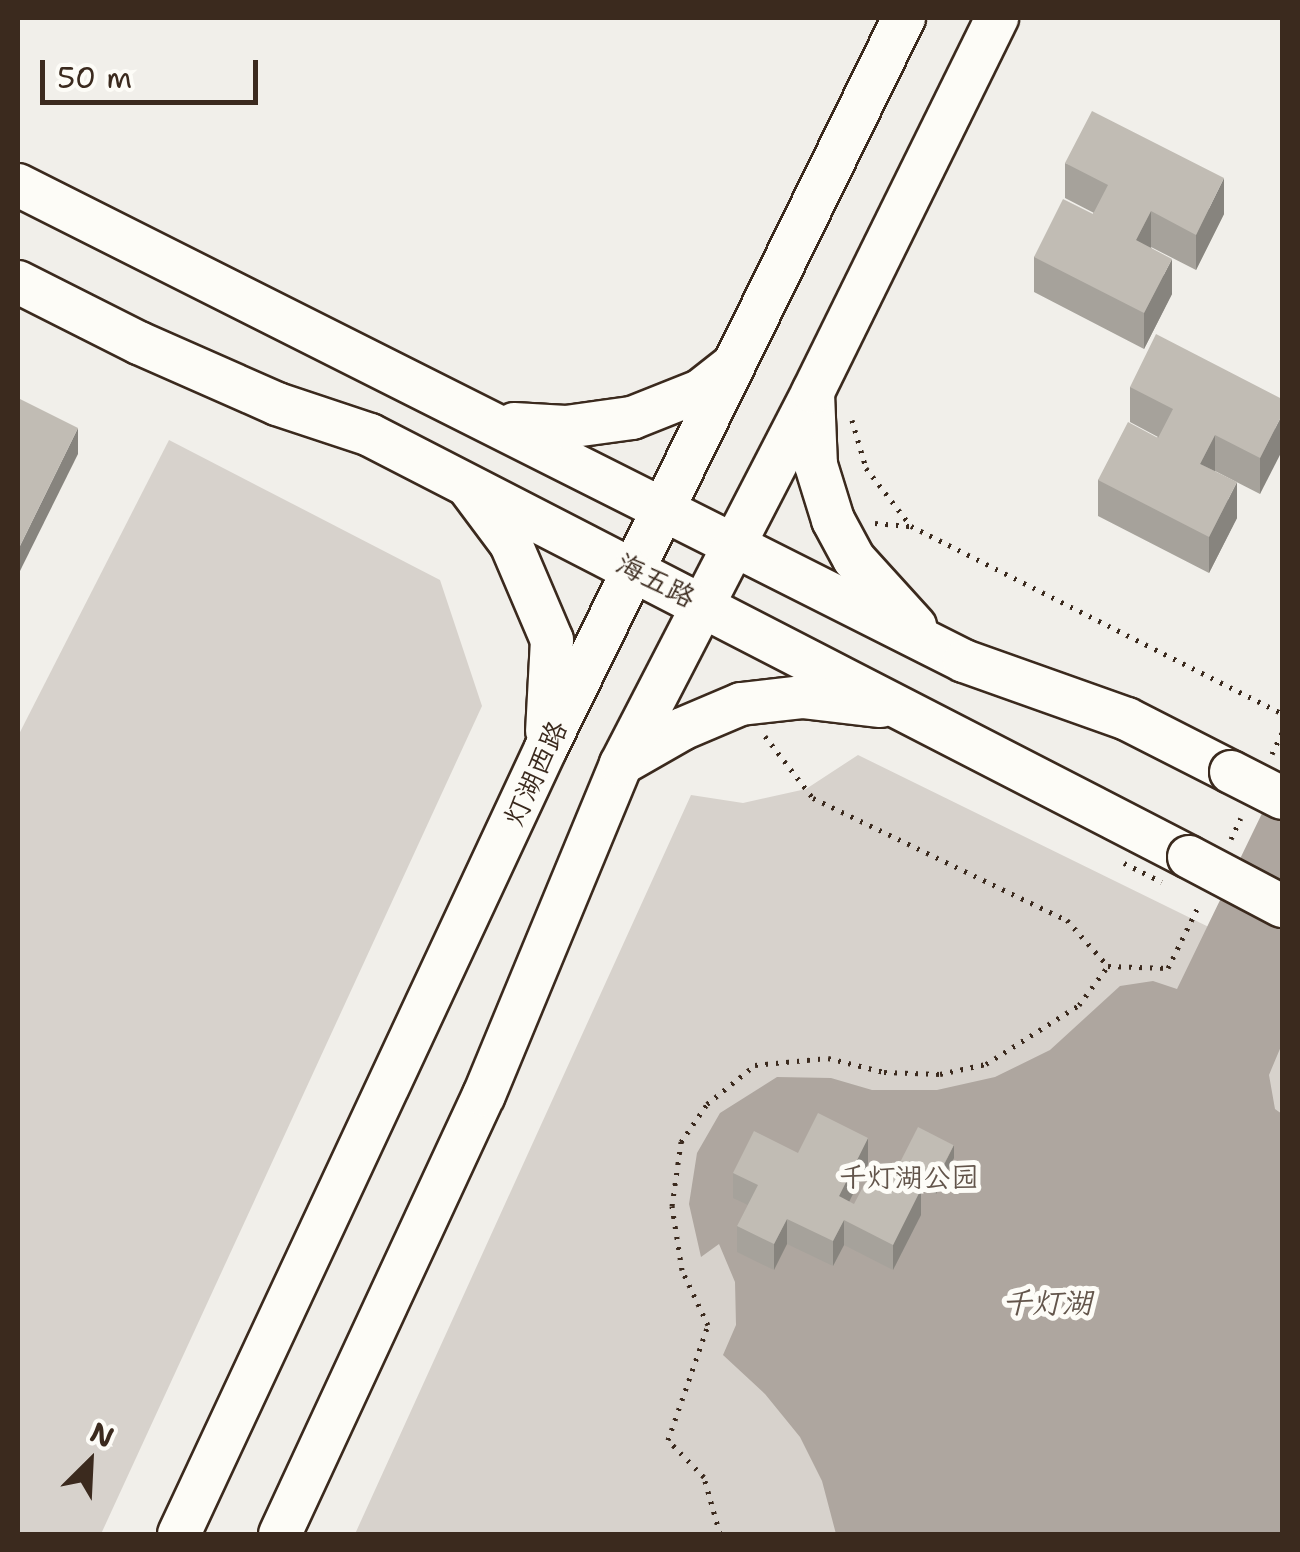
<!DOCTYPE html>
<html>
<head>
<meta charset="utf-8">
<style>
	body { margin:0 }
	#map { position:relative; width:1300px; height:1552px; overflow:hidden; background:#f1efea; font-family:"Shantell Sans","LXGW WenKai TC",sans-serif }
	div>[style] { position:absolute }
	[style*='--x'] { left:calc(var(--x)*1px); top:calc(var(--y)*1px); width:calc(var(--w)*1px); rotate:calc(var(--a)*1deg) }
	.green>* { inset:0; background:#d7d2cc }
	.water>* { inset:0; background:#aea69f }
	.path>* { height:5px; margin-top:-2.5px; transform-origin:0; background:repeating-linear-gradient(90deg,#3b2a1e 0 2.5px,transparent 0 10.5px) }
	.roads { filter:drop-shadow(2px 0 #3b2a1e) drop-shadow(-2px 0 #3b2a1e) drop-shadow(0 2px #3b2a1e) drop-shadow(0 -2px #3b2a1e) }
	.secondary>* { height:42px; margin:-21px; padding:0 21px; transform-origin:21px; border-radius:21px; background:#fdfcf7 }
	.path-bridge>* { height:5px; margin-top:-2.5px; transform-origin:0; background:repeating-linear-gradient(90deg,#3b2a1e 0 2.5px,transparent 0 10.5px) }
	.bridges { filter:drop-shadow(2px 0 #3b2a1e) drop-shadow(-2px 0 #3b2a1e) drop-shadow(0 2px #3b2a1e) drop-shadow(0 -2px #3b2a1e) }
	.secondary-bridge>* { height:42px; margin:-21px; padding:0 21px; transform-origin:21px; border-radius:21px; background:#fdfcf7 }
	.wall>* { inset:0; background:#a6a29b }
	.shaded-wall>* { inset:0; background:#87847e }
	.building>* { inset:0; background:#c1bcb4; transform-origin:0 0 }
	span { translate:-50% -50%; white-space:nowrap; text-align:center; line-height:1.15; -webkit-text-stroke:10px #fdfcf7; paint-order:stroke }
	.street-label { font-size:28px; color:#3b2a1e }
	.park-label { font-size:28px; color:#62544a }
	.water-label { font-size:30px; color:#63554b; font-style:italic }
	.frame { position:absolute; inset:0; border:20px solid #3b2a1e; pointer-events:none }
	.north { position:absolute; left:40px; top:1412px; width:100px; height:100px; -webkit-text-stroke:8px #fdfcf7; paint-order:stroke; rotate:24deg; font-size:28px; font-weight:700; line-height:40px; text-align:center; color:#3b2a1e }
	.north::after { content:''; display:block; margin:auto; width:35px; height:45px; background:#3b2a1e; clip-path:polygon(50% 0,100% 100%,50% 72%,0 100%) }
	.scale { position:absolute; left:40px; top:60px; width:218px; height:45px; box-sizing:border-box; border:5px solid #3b2a1e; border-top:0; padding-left:12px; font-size:30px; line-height:35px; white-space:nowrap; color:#3b2a1e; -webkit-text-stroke:8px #fdfcf7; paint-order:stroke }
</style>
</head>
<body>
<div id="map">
	<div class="green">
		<div style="clip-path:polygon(169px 440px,440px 580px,482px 706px,101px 1534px,18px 1534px,18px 736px)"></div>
		<div style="clip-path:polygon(858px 755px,1282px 963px,1282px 1534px,355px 1534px,691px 795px,743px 803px,806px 789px)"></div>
	</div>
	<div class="water">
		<div style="clip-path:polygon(1282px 772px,1282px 1044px,1269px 1075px,1275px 1109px,1282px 1114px,1282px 1534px,836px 1534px,822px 1481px,800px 1437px,765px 1394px,723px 1355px,736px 1325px,735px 1282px,719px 1244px,701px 1257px,689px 1204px,697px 1153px,720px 1113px,777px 1077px,831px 1078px,872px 1090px,937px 1090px,995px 1077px,1050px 1050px,1120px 986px,1153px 981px,1177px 989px)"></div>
	</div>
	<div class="path">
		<div style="--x:852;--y:420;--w:50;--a:73.7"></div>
		<div style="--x:866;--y:468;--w:73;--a:52.2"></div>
		<div style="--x:875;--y:523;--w:36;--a:5"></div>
		<div style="--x:911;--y:526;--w:415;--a:26.8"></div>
		<div style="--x:765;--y:736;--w:78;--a:52.3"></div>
		<div style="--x:813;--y:798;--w:282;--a:25.7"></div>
		<div style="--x:1067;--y:920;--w:62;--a:48.3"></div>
		<div style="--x:1272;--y:754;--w:23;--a:-65"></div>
		<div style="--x:1231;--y:839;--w:23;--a:-65"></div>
		<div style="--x:720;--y:1534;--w:59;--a:-105.7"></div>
		<div style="--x:704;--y:1477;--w:52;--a:-134.2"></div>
		<div style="--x:668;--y:1440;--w:122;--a:-70.8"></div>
		<div style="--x:708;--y:1325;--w:61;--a:-115.3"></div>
		<div style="--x:682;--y:1270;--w:65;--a:-98.9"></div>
		<div style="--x:672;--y:1206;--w:65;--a:-82"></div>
		<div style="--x:681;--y:1142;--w:46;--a:-55.6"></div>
		<div style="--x:707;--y:1104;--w:62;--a:-39.1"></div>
		<div style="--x:755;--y:1065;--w:73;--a:-5.5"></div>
		<div style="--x:828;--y:1058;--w:58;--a:14"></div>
		<div style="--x:884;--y:1072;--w:56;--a:2"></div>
		<div style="--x:940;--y:1074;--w:47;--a:-12.3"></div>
		<div style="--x:986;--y:1064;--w:110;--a:-32.4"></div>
		<div style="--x:1079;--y:1005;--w:49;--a:-53.4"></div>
		<div style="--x:1108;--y:966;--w:60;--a:1.9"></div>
		<div style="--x:1168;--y:968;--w:72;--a:-63.8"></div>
	</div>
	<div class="roads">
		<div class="secondary">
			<div style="--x:18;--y:185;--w:1059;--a:26.71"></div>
			<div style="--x:964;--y:661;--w:173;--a:19.6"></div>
			<div style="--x:1127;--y:719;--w:117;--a:27"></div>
			<div style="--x:18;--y:282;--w:136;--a:26.8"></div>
			<div style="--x:139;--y:343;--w:151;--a:23.8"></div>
			<div style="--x:277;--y:404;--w:98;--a:18.4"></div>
			<div style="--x:370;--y:435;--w:921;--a:27.26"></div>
			<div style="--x:813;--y:394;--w:71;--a:87.6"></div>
			<div style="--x:816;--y:465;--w:58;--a:72.8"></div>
			<div style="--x:833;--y:520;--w:44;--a:61.7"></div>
			<div style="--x:854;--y:559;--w:91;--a:47.7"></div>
			<div style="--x:514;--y:424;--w:52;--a:3.3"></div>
			<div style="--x:566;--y:427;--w:67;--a:-7.8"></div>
			<div style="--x:632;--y:418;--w:73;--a:-21.7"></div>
			<div style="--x:700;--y:391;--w:42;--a:-38.2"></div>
			<div style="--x:470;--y:489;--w:69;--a:53.3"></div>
			<div style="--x:511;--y:544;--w:104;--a:66.9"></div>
			<div style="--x:552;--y:640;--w:91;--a:93.1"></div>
			<div style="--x:621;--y:764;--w:70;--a:-29.8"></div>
			<div style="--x:682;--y:729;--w:64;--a:-23"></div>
			<div style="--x:741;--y:704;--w:61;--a:-6.5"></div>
			<div style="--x:802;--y:697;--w:79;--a:6.6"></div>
			<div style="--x:179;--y:1534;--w:867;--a:-64.97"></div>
			<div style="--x:546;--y:748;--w:813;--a:-63.88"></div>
			<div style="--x:280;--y:1534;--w:484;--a:-65.1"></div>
			<div style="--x:484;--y:1095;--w:358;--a:-67.5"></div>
			<div style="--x:621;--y:764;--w:419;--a:-62.7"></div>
			<div style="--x:813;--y:392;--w:417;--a:-63.8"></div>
		</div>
	</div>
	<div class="path-bridge">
		<div style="--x:1124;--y:863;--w:42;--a:26.6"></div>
	</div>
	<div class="bridges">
		<div class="secondary-bridge">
			<div style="--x:1231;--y:772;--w:57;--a:27"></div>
			<div style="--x:1189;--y:857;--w:105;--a:27.8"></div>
		</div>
	</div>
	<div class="wall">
		<div style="clip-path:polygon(1065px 163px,1224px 214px,1196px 270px,1151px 247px,1172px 294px,1144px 349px,1034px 292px,1034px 257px,1094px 213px,1065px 198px)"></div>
		<div style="clip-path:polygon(1130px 387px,1282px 399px,1260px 494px,1215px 471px,1237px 518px,1209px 573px,1098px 516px,1098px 480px,1158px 437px,1130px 422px)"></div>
		<div style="clip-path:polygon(798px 1153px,868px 1164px,849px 1202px,854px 1204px,921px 1215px,893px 1270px,844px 1245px,833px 1266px,787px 1244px,774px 1270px,737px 1252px,737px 1226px,748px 1205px,733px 1198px,733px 1173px)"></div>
		<div style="clip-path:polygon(954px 1158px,936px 1194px,900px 1176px,900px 1163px)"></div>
	</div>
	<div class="shaded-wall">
		<div style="clip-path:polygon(1224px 178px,1224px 214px,1196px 270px,1196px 235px)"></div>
		<div style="clip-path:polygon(1151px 211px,1151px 247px,1136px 276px,1136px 240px)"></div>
		<div style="clip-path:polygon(1172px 259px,1172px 294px,1144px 349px,1144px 313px)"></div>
		<div style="clip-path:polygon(1282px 415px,1282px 451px,1260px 494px,1260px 458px)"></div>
		<div style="clip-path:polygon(78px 428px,78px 454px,18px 575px,18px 550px)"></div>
		<div style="clip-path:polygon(1215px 435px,1215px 471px,1200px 464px)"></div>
		<div style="clip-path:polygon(1237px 482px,1237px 518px,1209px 573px,1209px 537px)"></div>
		<div style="clip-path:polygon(868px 1138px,868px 1164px,839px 1222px,839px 1196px)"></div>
		<div style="clip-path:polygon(954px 1145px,954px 1158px,936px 1194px,936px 1181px)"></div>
		<div style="clip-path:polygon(921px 1189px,921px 1215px,893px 1270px,893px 1245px)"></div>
		<div style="clip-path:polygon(787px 1219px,787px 1244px,774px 1270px,774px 1244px)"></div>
		<div style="clip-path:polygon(844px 1220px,844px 1245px,833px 1266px,833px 1241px)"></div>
	</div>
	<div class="building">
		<div style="clip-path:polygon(1092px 111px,1224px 178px,1196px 235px,1151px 211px,1136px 240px,1172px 259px,1144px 313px,1034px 257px,1063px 199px,1093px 214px,1108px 185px,1065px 163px)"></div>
		<div style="clip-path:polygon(1156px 334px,1282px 399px,1282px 415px,1260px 458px,1215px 435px,1200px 464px,1237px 482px,1209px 537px,1098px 480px,1128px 422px,1158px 438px,1173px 409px,1130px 387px)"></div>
		<div style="clip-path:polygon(18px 398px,78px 428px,18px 550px)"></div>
		<div style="clip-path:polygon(818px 1113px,868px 1138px,839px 1196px,854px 1204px,874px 1166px,921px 1189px,893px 1245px,844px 1220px,833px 1241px,787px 1219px,774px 1244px,737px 1226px,758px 1185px,733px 1173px,754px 1131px,798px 1153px)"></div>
		<div style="left:918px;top:1127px;width:40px;height:40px;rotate:27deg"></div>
	</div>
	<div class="street-label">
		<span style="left:656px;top:580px;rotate:27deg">海五路</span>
		<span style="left:535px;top:773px;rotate:-65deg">灯湖西路</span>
	</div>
	<div class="park-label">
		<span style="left:909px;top:1177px">千灯湖公园</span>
	</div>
	<div class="water-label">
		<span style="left:1047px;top:1303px">千灯湖</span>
	</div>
	<div class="frame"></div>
	<div class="north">N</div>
	<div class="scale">50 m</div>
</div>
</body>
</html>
